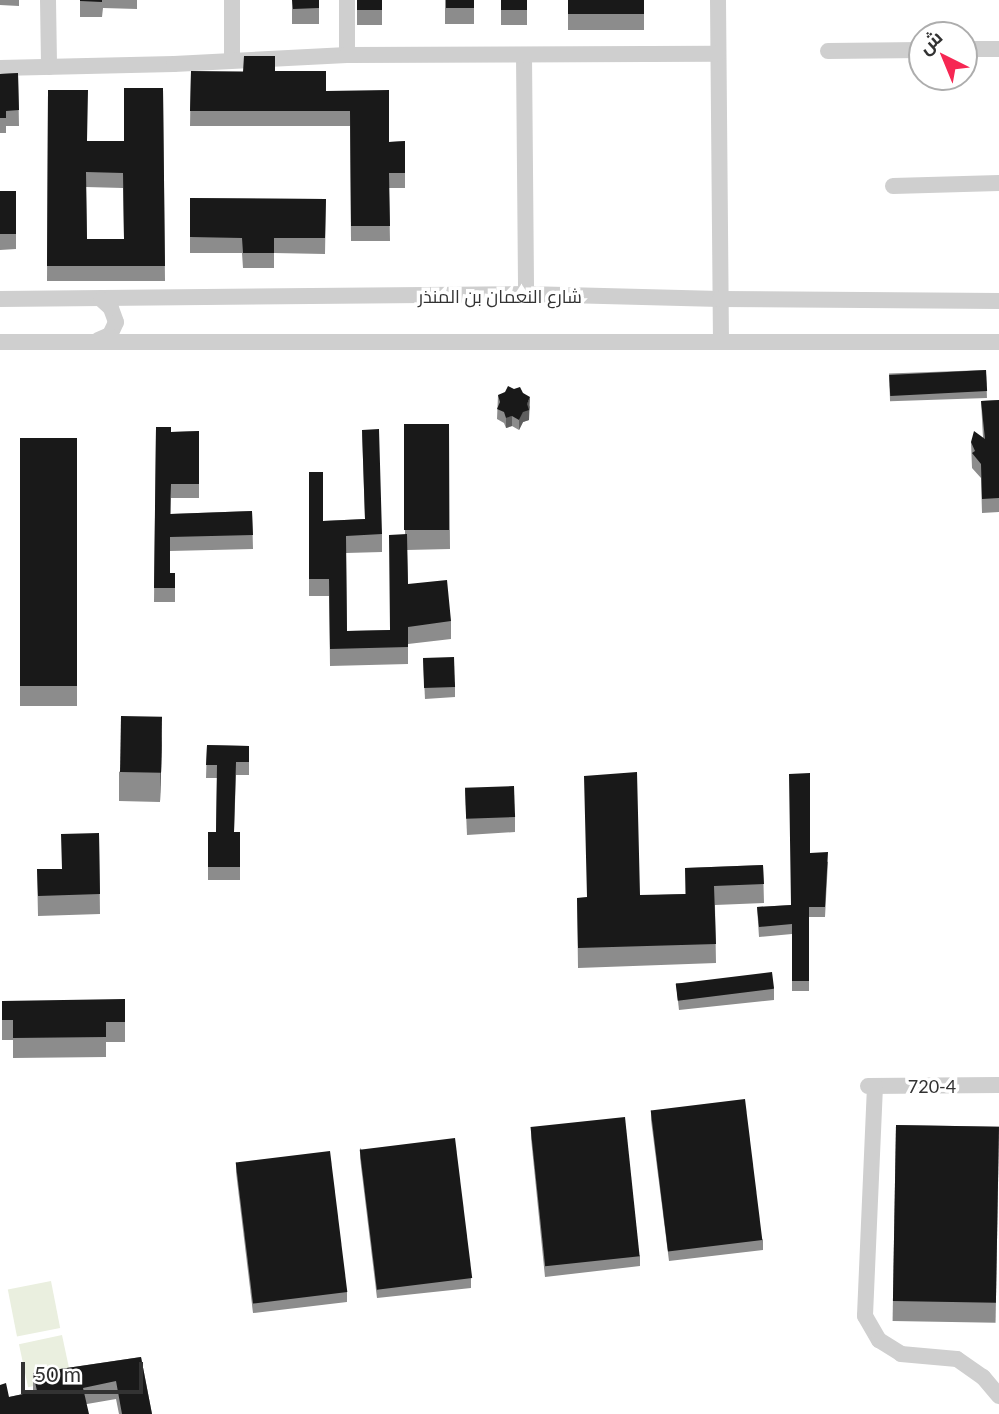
<!DOCTYPE html>
<html>
<head>
<meta charset="utf-8">
<style>
	body { margin:0 }
	#map { position:relative; width:999px; height:1414px; overflow:hidden; background:#fff; font-family:Lato,Cairo,sans-serif }
	div>[style] { position:absolute }
	[style*='--x'] { left:calc(var(--x)*1px); top:calc(var(--y)*1px); width:calc(var(--w)*1px); rotate:calc(var(--a)*1deg) }
	.green>* { inset:0; background:#eaefdf; transform-origin:0 0 }
	.street>* { height:16px; margin:-8px; padding:0 8px; transform-origin:8px; border-radius:8px; background:#cfcfcf }
	.wall>* { inset:0; background:#8c8c8c; transform-origin:0 0 }
	.shaded-wall>* { inset:0; background:#5e5e5e }
	.building>* { inset:0; background:#191919; transform-origin:0 0 }
	span { translate:-50% -50%; white-space:nowrap; text-align:center; line-height:1.15; -webkit-text-stroke:7px #fff; paint-order:stroke }
	.street-label { font-size:18px; color:#323232 }
	.north { position:absolute; left:908px; top:21px; width:70px; height:70px; box-sizing:border-box; background:#fff; border:2px solid #adadad; border-radius:50%; rotate:317deg; font-size:19px; font-weight:700; line-height:28px; text-align:center; color:#323232 }
	.north::after { content:''; display:block; margin:auto; width:24px; height:32px; background:#f62753; clip-path:polygon(50% 0,100% 100%,50% 72%,0 100%) }
	.scale { position:absolute; left:21px; top:1362px; width:122px; height:32px; box-sizing:border-box; border:4px solid #323232; border-top:0; padding-left:9px; font-size:21px; line-height:24px; white-space:nowrap; color:#323232; -webkit-text-stroke:5px #fff; paint-order:stroke }
</style>
</head>
<body>
<div id="map">
	<div class="green">
		<div style="left:51px;top:1281px;width:48px;height:44px;rotate:79deg"></div>
		<div style="left:62px;top:1335px;width:44px;height:44px;rotate:78deg"></div>
	</div>
	<div class="street">
		<div style="--x:48;--y:0;--w:67;--a:89.1"></div>
		<div style="--x:232;--y:0;--w:59;--a:90"></div>
		<div style="--x:347;--y:0;--w:55;--a:90"></div>
		<div style="--x:718;--y:0;--w:342;--a:89.5"></div>
		<div style="--x:964;--y:49;--w:35;--a:0"></div>
		<div style="--x:828;--y:51;--w:94;--a:-0.6"></div>
		<div style="--x:524;--y:55;--w:239;--a:89.5"></div>
		<div style="--x:0;--y:68;--w:174;--a:-1.3"></div>
		<div style="--x:174;--y:64;--w:173;--a:-3"></div>
		<div style="--x:347;--y:55;--w:371;--a:-0.2"></div>
		<div style="--x:893;--y:186;--w:106;--a:-1.6"></div>
		<div style="--x:0;--y:299;--w:526;--a:-0.54"></div>
		<div style="--x:526;--y:294;--w:194;--a:1.5"></div>
		<div style="--x:720;--y:299;--w:279;--a:0.4"></div>
		<div style="--x:98;--y:340;--w:13;--a:-23"></div>
		<div style="--x:110;--y:335;--w:14;--a:-65"></div>
		<div style="--x:116;--y:322;--w:15;--a:-110"></div>
		<div style="--x:111;--y:308;--w:13;--a:-138"></div>
		<div style="--x:0;--y:342;--w:999;--a:0"></div>
		<div style="--x:868;--y:1086;--w:131;--a:-0.4"></div>
		<div style="--x:875;--y:1086;--w:230;--a:92.5"></div>
		<div style="--x:865;--y:1316;--w:28;--a:60"></div>
		<div style="--x:879;--y:1340;--w:26;--a:32"></div>
		<div style="--x:901;--y:1354;--w:56;--a:5.1"></div>
		<div style="--x:957;--y:1359;--w:32;--a:35"></div>
		<div style="--x:983;--y:1377;--w:25;--a:50"></div>
	</div>
	<div class="wall">
		<div style="clip-path:polygon(0 0,19px 0,19px 6px,0 5px)"></div>
		<div style="clip-path:polygon(80px 0,137px 0,137px 9px,103px 8px,102px 17px,80px 17px)"></div>
		<div style="left:292px;top:0;width:27px;height:24px"></div>
		<div style="left:357px;top:0;width:25px;height:25px"></div>
		<div style="left:445px;top:0;width:29px;height:24px"></div>
		<div style="left:501px;top:0;width:26px;height:25px"></div>
		<div style="left:568px;top:0;width:76px;height:30px"></div>
		<div style="clip-path:polygon(191px 71px,275px 71px,326px 91px,389px 142px,405px 141px,405px 188px,389px 188px,390px 241px,351px 241px,350px 126px,190px 126px)"></div>
		<div style="clip-path:polygon(18px 73px,19px 126px,6px 126px,6px 133px,0 133px,0 74px)"></div>
		<div style="clip-path:polygon(evenodd,163px 88px,165px 281px,47px 281px,48px 90px,87px 141px,124px 141px,163px 88px,86px 187px,123px 188px,124px 239px,87px 239px,86px 187px)"></div>
		<div style="clip-path:polygon(0 186px,0 191px,16px 191px,16px 249px,0 250px)"></div>
		<div style="clip-path:polygon(190px 198px,326px 199px,325px 254px,274px 253px,274px 268px,243px 268px,242px 253px,190px 253px)"></div>
		<div style="left:986px;top:370px;width:28px;height:97px;rotate:88deg"></div>
		<div style="clip-path:polygon(523px 393px,530px 407px,529px 411px,529px 420px,523px 422px,519px 430px,512px 426px,506px 428px,504px 423px,497px 419px,498px 395px)"></div>
		<div style="clip-path:polygon(999px 400px,999px 512px,982px 513px,981px 478px,972px 468px,971px 442px,983px 438px,981px 401px)"></div>
		<div style="clip-path:polygon(404px 424px,449px 424px,450px 549px,407px 550px,408px 584px,451px 621px,451px 639px,408px 644px,408px 664px,330px 666px,329px 596px,309px 596px,309px 472px,323px 521px,365px 519px,362px 430px,382px 534px,382px 552px,346px 553px,347px 631px,390px 630px,405px 534px)"></div>
		<div style="clip-path:polygon(156px 427px,171px 432px,199px 431px,199px 498px,171px 498px,171px 514px,252px 511px,253px 549px,170px 551px,170px 573px,175px 573px,175px 602px,154px 602px)"></div>
		<div style="left:20px;top:438px;width:57px;height:268px"></div>
		<div style="clip-path:polygon(423px 658px,455px 687px,455px 697px,425px 699px)"></div>
		<div style="clip-path:polygon(207px 745px,249px 746px,249px 775px,236px 775px,234px 832px,240px 832px,240px 880px,208px 880px,208px 832px,216px 832px,217px 778px,206px 778px)"></div>
		<div style="clip-path:polygon(162px 746px,160px 802px,119px 801px,119px 772px)"></div>
		<div style="clip-path:polygon(465px 789px,515px 817px,515px 832px,467px 835px)"></div>
		<div style="clip-path:polygon(99px 833px,100px 914px,38px 916px,37px 869px,62px 869px)"></div>
		<div style="clip-path:polygon(810px 853px,828px 862px,825px 917px,809px 917px,809px 991px,792px 991px,792px 934px,759px 937px,757px 907px,791px 905px)"></div>
		<div style="clip-path:polygon(763px 865px,764px 903px,715px 905px,716px 963px,578px 968px,577px 898px,685px 894px,685px 868px)"></div>
		<div style="clip-path:polygon(676px 983px,774px 989px,774px 1000px,679px 1010px)"></div>
		<div style="clip-path:polygon(2px 1001px,125px 1022px,125px 1042px,106px 1042px,106px 1057px,13px 1058px,13px 1040px,2px 1040px)"></div>
		<div style="clip-path:polygon(651px 1110px,763px 1240px,763px 1250px,669px 1261px,651px 1120px)"></div>
		<div style="left:896px;top:1125px;width:103px;height:196px;rotate:1deg"></div>
		<div style="clip-path:polygon(531px 1128px,640px 1256px,640px 1266px,545px 1277px,531px 1138px)"></div>
		<div style="clip-path:polygon(360px 1148px,471px 1278px,471px 1288px,377px 1298px,360px 1158px)"></div>
		<div style="clip-path:polygon(236px 1162px,347px 1292px,347px 1302px,253px 1313px,236px 1172px)"></div>
		<div style="clip-path:polygon(141px 1357px,152px 1414px,119px 1414px,116px 1399px,87px 1404px,9px 1397px,33px 1392px,33px 1373px)"></div>
	</div>
	<div class="shaded-wall">
		<div style="clip-path:polygon(530px 397px,529px 420px,523px 422px,519px 430px,519px 420px)"></div>
		<div style="clip-path:polygon(512px 416px,512px 426px,506px 428px,506px 418px)"></div>
		<div style="clip-path:polygon(162px 717px,162px 746px,160px 802px,160px 774px)"></div>
	</div>
	<div class="building">
		<div style="clip-path:polygon(80px 0,102px 0,102px 2px,80px 1px)"></div>
		<div style="clip-path:polygon(292px 0,319px 0,319px 8px,293px 9px)"></div>
		<div style="left:357px;top:0;width:25px;height:10px"></div>
		<div style="left:446px;top:0;width:28px;height:8px"></div>
		<div style="left:501px;top:0;width:26px;height:10px"></div>
		<div style="left:568px;top:0;width:76px;height:14px"></div>
		<div style="clip-path:polygon(244px 56px,275px 56px,275px 71px,326px 71px,326px 91px,389px 90px,389px 142px,405px 141px,405px 173px,389px 173px,390px 226px,351px 226px,350px 111px,190px 111px,191px 71px,243px 72px)"></div>
		<div style="clip-path:polygon(18px 73px,19px 110px,6px 111px,6px 118px,0 118px,0 74px)"></div>
		<div style="clip-path:polygon(evenodd,124px 88px,163px 88px,165px 266px,47px 266px,48px 90px,88px 90px,87px 141px,124px 141px,124px 88px,86px 172px,123px 173px,124px 239px,87px 239px,86px 172px)"></div>
		<div style="clip-path:polygon(0 186px,0 191px,16px 191px,16px 234px,0 234px)"></div>
		<div style="clip-path:polygon(190px 198px,326px 199px,325px 238px,274px 238px,274px 253px,243px 253px,242px 238px,190px 237px)"></div>
		<div style="left:986px;top:370px;width:21px;height:97px;rotate:87deg"></div>
		<div style="clip-path:polygon(508px 386px,514px 389px,520px 387px,523px 393px,530px 397px,527px 404px,529px 410px,523px 412px,519px 420px,512px 416px,506px 418px,504px 412px,497px 409px,500px 402px,498px 395px,505px 392px)"></div>
		<div style="clip-path:polygon(999px 400px,999px 498px,982px 499px,981px 464px,972px 453px,975px 451px,971px 442px,974px 431px,985px 439px,981px 401px)"></div>
		<div style="left:404px;top:424px;width:45px;height:106px"></div>
		<div style="clip-path:polygon(156px 427px,171px 427px,171px 432px,199px 431px,199px 484px,171px 484px,170px 514px,252px 511px,253px 535px,170px 537px,170px 573px,175px 573px,175px 588px,154px 588px)"></div>
		<div style="clip-path:polygon(379px 429px,382px 534px,346px 536px,347px 631px,390px 630px,389px 535px,407px 534px,408px 584px,447px 580px,451px 621px,408px 627px,408px 647px,330px 649px,329px 579px,309px 579px,309px 472px,323px 472px,323px 521px,365px 519px,362px 430px)"></div>
		<div style="left:20px;top:438px;width:57px;height:248px"></div>
		<div style="left:454px;top:657px;width:30px;height:31px;rotate:88deg"></div>
		<div style="left:121px;top:716px;width:41px;height:56px;rotate:1deg"></div>
		<div style="clip-path:polygon(207px 745px,249px 746px,249px 762px,236px 762px,234px 832px,240px 832px,240px 867px,208px 867px,208px 832px,216px 832px,217px 765px,206px 765px)"></div>
		<div style="clip-path:polygon(637px 772px,640px 895px,686px 894px,685px 868px,763px 865px,764px 884px,714px 886px,716px 944px,578px 948px,577px 898px,587px 897px,584px 776px)"></div>
		<div style="clip-path:polygon(810px 773px,810px 853px,828px 852px,825px 907px,809px 907px,809px 981px,792px 981px,792px 924px,759px 927px,757px 907px,791px 905px,789px 774px)"></div>
		<div style="left:514px;top:786px;width:31px;height:49px;rotate:88deg"></div>
		<div style="clip-path:polygon(99px 833px,100px 894px,38px 896px,37px 869px,62px 869px,61px 834px)"></div>
		<div style="left:772px;top:972px;width:17px;height:97px;rotate:83deg"></div>
		<div style="clip-path:polygon(125px 999px,125px 1022px,106px 1022px,106px 1037px,13px 1038px,13px 1020px,2px 1020px,2px 1001px)"></div>
		<div style="left:745px;top:1099px;width:142px;height:95px;rotate:83deg"></div>
		<div style="left:625px;top:1117px;width:140px;height:95px;rotate:84deg"></div>
		<div style="left:896px;top:1125px;width:103px;height:176px;rotate:1deg"></div>
		<div style="left:455px;top:1138px;width:141px;height:96px;rotate:83deg"></div>
		<div style="left:330px;top:1151px;width:142px;height:95px;rotate:83deg"></div>
		<div style="clip-path:polygon(141px 1357px,152px 1414px,122px 1414px,116px 1381px,83px 1388px,89px 1414px,0 1414px,0 1385px,6px 1383px,9px 1397px,37px 1391px,33px 1373px)"></div>
	</div>
	<div class="street-label">
		<span style="left:500px;top:296px">شارع النعمان بن المنذر</span>
		<span style="left:932px;top:1086px">720-4</span>
	</div>
	<div class="north">ش</div>
	<div class="scale">50 m</div>
</div>
</body>
</html>
